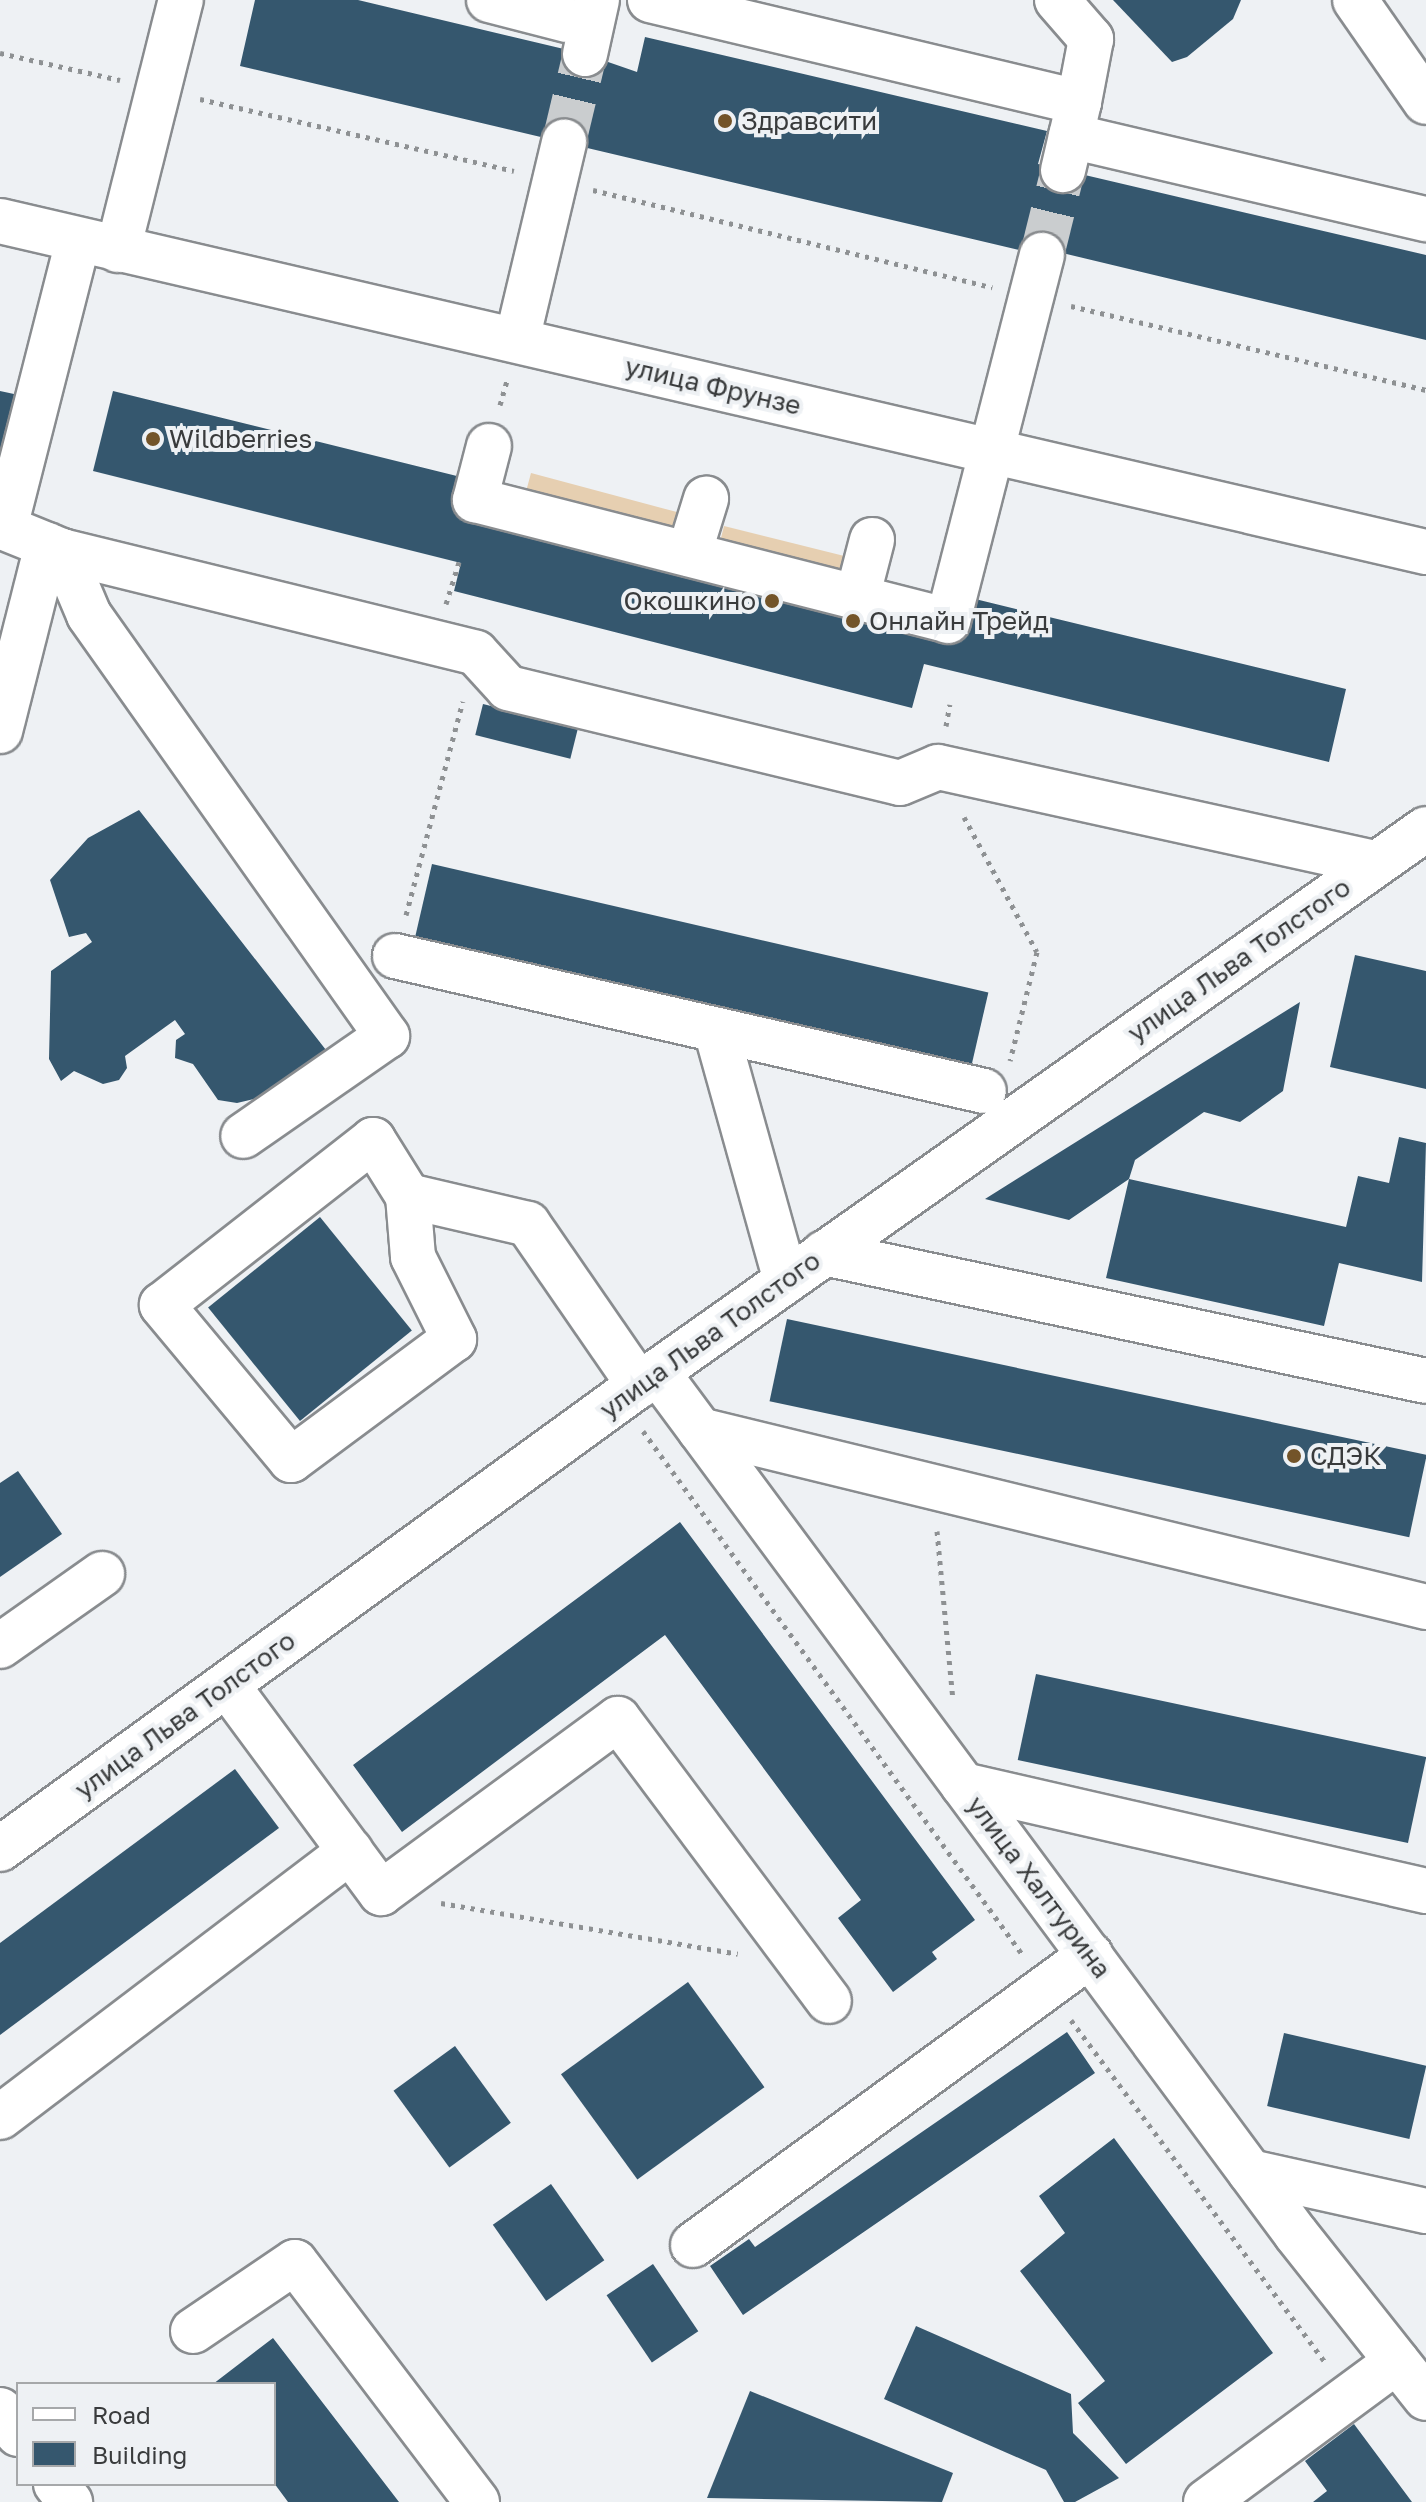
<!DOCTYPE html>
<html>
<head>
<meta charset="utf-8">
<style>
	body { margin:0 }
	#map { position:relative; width:1426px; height:2502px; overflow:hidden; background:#eef1f4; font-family:"Golos Text",sans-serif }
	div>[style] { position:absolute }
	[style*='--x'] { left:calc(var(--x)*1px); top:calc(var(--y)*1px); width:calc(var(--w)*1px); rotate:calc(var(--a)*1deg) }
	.green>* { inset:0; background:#e6cfb1; transform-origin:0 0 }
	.building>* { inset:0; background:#35576e; transform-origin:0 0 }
	.minor-tunnel>* { height:44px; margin-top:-22px; transform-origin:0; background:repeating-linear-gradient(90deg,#cacdcf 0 44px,transparent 0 66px) }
	.path>* { height:5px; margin-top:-2.5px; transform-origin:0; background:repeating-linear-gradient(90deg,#8e9193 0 4px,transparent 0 10px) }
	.roads { filter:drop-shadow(2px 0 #898c8f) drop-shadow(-2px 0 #898c8f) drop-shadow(0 2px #898c8f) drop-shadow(0 -2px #898c8f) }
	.minor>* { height:44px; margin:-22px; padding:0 22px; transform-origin:22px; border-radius:22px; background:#fff }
	.dots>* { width:22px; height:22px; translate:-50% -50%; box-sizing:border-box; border:4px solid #eef1f4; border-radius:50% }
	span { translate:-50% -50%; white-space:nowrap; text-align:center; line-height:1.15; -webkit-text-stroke:8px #eef1f4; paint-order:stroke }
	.poi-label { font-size:26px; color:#393b3c }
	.left { translate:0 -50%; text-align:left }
	.right { translate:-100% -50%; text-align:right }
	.street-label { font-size:26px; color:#393b3c }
	.legend { position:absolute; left:16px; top:2382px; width:260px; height:104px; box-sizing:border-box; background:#eef1f4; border:2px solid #a6a8aa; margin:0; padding:10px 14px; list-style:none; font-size:24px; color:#393b3c }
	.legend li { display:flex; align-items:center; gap:16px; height:40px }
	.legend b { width:40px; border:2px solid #a6a8aa }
</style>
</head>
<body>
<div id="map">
	<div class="green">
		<div style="left:531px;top:473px;width:155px;height:23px;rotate:15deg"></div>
		<div style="left:724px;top:526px;width:125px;height:21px;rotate:14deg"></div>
	</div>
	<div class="building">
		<div style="clip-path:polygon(255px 0,358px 0,585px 54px,637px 72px,645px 37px,1047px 131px,1038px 164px,1426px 255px,1426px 340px,1054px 251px,1053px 258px,240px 66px)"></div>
		<div style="clip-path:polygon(1113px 0,1241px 0,1233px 19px,1187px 57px,1172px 62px)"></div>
		<div style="clip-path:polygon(0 391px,28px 397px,0 492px)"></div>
		<div style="clip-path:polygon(113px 391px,477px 481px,931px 632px,967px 597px,1346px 689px,1329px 762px,924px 664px,912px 708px,454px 591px,461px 563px,93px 471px)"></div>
		<div style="left:483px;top:704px;width:98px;height:32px;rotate:14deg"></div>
		<div style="clip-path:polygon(139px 810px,333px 1059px,267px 1096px,237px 1103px,218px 1100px,193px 1064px,175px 1058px,176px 1040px,185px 1034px,175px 1020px,125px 1056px,127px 1068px,119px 1080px,103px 1084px,74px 1071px,61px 1081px,49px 1059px,51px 971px,92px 942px,86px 933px,69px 937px,50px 880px,88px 838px)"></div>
		<div style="left:432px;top:864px;width:571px;height:75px;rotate:13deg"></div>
		<div style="clip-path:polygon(1355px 955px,1426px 971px,1426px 1089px,1330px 1067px)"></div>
		<div style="clip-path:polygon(1300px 1002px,1283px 1091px,1240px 1122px,1204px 1112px,1135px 1160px,1129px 1179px,1069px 1220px,985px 1199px)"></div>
		<div style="clip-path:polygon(1399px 1137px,1426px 1143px,1422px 1282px,1339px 1263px,1324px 1326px,1106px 1278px,1129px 1179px,1346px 1227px,1358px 1176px,1389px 1183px)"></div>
		<div style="left:320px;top:1217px;width:146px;height:144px;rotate:51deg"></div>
		<div style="left:787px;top:1319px;width:654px;height:84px;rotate:12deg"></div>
		<div style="clip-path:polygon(18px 1471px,62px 1534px,0 1577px,0 1483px)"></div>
		<div style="clip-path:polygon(680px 1522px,975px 1920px,932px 1952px,937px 1959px,893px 1992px,838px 1918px,861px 1900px,665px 1635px,402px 1832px,353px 1765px)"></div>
		<div style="left:1036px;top:1674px;width:399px;height:88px;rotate:12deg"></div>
		<div style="clip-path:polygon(235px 1769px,279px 1828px,0 2035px,0 1943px)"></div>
		<div style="left:688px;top:1982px;width:130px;height:157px;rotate:54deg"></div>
		<div style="clip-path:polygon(1067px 2032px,1095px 2073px,743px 2315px,710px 2266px,749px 2239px,755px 2247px)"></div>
		<div style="left:1284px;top:2033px;width:146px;height:75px;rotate:13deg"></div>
		<div style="left:455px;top:2046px;width:95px;height:76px;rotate:54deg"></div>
		<div style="clip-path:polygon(1114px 2138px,1273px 2353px,1126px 2464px,1078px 2403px,1105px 2381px,1020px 2271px,1065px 2233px,1039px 2196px)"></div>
		<div style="left:551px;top:2184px;width:93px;height:71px;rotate:55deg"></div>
		<div style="left:653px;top:2264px;width:81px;height:56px;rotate:56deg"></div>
		<div style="clip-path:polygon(916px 2326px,1071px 2394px,1073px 2433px,1119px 2478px,1075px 2502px,1064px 2502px,1046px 2470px,884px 2399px)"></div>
		<div style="clip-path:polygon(273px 2338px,399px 2502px,288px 2502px,274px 2483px,274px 2384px,213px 2384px)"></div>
		<div style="clip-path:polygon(750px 2391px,953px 2473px,942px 2502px,707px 2498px)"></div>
		<div style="clip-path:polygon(1354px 2424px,1412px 2502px,1313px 2502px,1327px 2491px,1305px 2461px)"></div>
	</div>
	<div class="minor-tunnel">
		<div style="--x:564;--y:142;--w:90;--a:-76.6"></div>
		<div style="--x:1042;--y:255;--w:88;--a:-76.1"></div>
	</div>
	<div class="path">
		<div style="--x:0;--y:53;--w:123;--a:12.7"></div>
		<div style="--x:200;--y:99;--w:322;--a:12.9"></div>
		<div style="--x:593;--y:190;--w:411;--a:13.7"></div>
		<div style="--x:1071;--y:306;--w:365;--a:13.3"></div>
		<div style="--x:500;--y:405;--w:26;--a:-74"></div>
		<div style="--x:446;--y:604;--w:44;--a:-72.8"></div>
		<div style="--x:946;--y:726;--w:22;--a:-80"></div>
		<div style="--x:964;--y:817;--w:153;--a:61.6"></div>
		<div style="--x:1037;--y:952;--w:112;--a:103.9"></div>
		<div style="--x:406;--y:915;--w:221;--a:-75.1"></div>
		<div style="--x:643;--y:1431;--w:646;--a:54.07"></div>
		<div style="--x:937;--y:1531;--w:169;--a:84.6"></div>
		<div style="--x:441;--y:1903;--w:301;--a:9.7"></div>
		<div style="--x:1071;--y:2020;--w:426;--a:53.4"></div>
	</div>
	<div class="roads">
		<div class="minor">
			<div style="--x:489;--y:0;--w:81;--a:14.4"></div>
			<div style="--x:650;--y:0;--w:441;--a:13.4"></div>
			<div style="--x:1079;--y:102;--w:70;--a:103.2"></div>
			<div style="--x:1057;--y:0;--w:52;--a:48.9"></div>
			<div style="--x:1091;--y:39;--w:64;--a:100.8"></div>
			<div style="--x:1355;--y:0;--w:124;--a:55.2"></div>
			<div style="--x:585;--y:54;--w:55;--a:-77.5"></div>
			<div style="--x:1071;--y:136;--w:365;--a:13.2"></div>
			<div style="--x:0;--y:221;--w:1464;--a:13.07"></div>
			<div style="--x:78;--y:241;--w:296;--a:104.3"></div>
			<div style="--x:5;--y:528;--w:61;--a:22"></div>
			<div style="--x:62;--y:551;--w:426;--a:13.8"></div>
			<div style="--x:476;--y:653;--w:47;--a:47.6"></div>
			<div style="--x:508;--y:688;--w:403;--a:13.6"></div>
			<div style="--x:900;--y:783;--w:41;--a:-22.8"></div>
			<div style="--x:938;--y:767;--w:447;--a:12.4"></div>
			<div style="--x:118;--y:250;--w:258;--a:-75.9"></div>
			<div style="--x:517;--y:340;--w:204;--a:-76.6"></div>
			<div style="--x:489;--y:446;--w:56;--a:104.5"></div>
			<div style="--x:475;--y:500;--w:488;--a:14.3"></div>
			<div style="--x:948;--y:621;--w:378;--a:-75.6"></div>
			<div style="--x:62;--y:551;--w:69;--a:67.1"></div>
			<div style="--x:89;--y:615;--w:516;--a:54.71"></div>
			<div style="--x:387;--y:1036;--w:175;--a:145.2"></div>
			<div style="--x:689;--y:554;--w:58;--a:-72.8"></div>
			<div style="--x:857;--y:598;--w:60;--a:-75.5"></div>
			<div style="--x:0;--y:731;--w:192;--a:-75.8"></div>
			<div style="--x:395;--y:956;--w:604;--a:12.91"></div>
			<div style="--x:716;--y:1030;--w:260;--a:74.4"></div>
			<div style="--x:408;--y:1196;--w:61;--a:85.3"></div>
			<div style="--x:413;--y:1257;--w:92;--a:63.4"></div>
			<div style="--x:454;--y:1339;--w:203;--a:143.4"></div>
			<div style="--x:291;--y:1460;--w:202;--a:-129.8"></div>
			<div style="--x:162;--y:1305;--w:268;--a:-38"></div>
			<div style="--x:373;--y:1140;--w:66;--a:58"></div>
			<div style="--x:408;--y:1196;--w:123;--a:13.1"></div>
			<div style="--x:528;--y:1224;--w:196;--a:55.4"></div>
			<div style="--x:824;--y:1253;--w:615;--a:12"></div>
			<div style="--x:657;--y:1372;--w:1073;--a:53.45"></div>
			<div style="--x:1296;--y:2234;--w:209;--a:51.6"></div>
			<div style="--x:700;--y:1430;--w:747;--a:13.7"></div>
			<div style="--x:0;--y:1646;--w:125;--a:-35.2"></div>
			<div style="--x:227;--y:1685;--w:259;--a:53.5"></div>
			<div style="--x:381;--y:1893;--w:294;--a:-36.3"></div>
			<div style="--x:618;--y:1719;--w:352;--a:53.2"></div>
			<div style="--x:963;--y:1785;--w:475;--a:12.9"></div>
			<div style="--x:0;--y:1849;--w:812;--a:-35.98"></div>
			<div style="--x:657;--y:1372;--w:941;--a:-35.23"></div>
			<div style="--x:0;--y:2117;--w:440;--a:-37.2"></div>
			<div style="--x:1250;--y:2172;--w:180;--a:12.5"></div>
			<div style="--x:693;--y:2245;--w:492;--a:-36.1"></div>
			<div style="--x:193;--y:2331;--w:123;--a:-34.1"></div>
			<div style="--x:295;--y:2262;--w:301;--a:52.8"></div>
			<div style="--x:0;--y:2410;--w:30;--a:53"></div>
			<div style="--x:56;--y:2484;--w:23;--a:52"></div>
			<div style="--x:1206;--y:2502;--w:237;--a:-36.4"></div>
		</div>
	</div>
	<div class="dots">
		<div style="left:725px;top:121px;background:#735429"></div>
		<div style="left:153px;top:439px;background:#735429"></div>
		<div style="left:772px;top:601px;background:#735429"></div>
		<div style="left:853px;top:621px;background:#735429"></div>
		<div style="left:1294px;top:1456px;background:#735429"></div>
	</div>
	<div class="poi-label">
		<span class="left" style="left:741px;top:121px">Здравсити</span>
		<span class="left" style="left:169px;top:439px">Wildberries</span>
		<span class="right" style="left:756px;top:601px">Окошкино</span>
		<span class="left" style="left:869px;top:621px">Онлайн Трейд</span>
		<span class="left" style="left:1310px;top:1456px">СДЭК</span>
	</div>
	<div class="street-label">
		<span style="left:713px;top:386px;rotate:13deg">улица Фрунзе</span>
		<span style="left:1239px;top:960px;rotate:-35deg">улица Льва Толстого</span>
		<span style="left:710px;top:1335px;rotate:-36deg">улица Льва Толстого</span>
		<span style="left:185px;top:1715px;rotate:-36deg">улица Льва Толстого</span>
		<span style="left:1039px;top:1887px;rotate:53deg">улица Халтурина</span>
	</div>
	<ul class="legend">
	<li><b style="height:10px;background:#fff"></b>Road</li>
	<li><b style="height:22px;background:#35576e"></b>Building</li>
	</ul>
</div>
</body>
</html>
